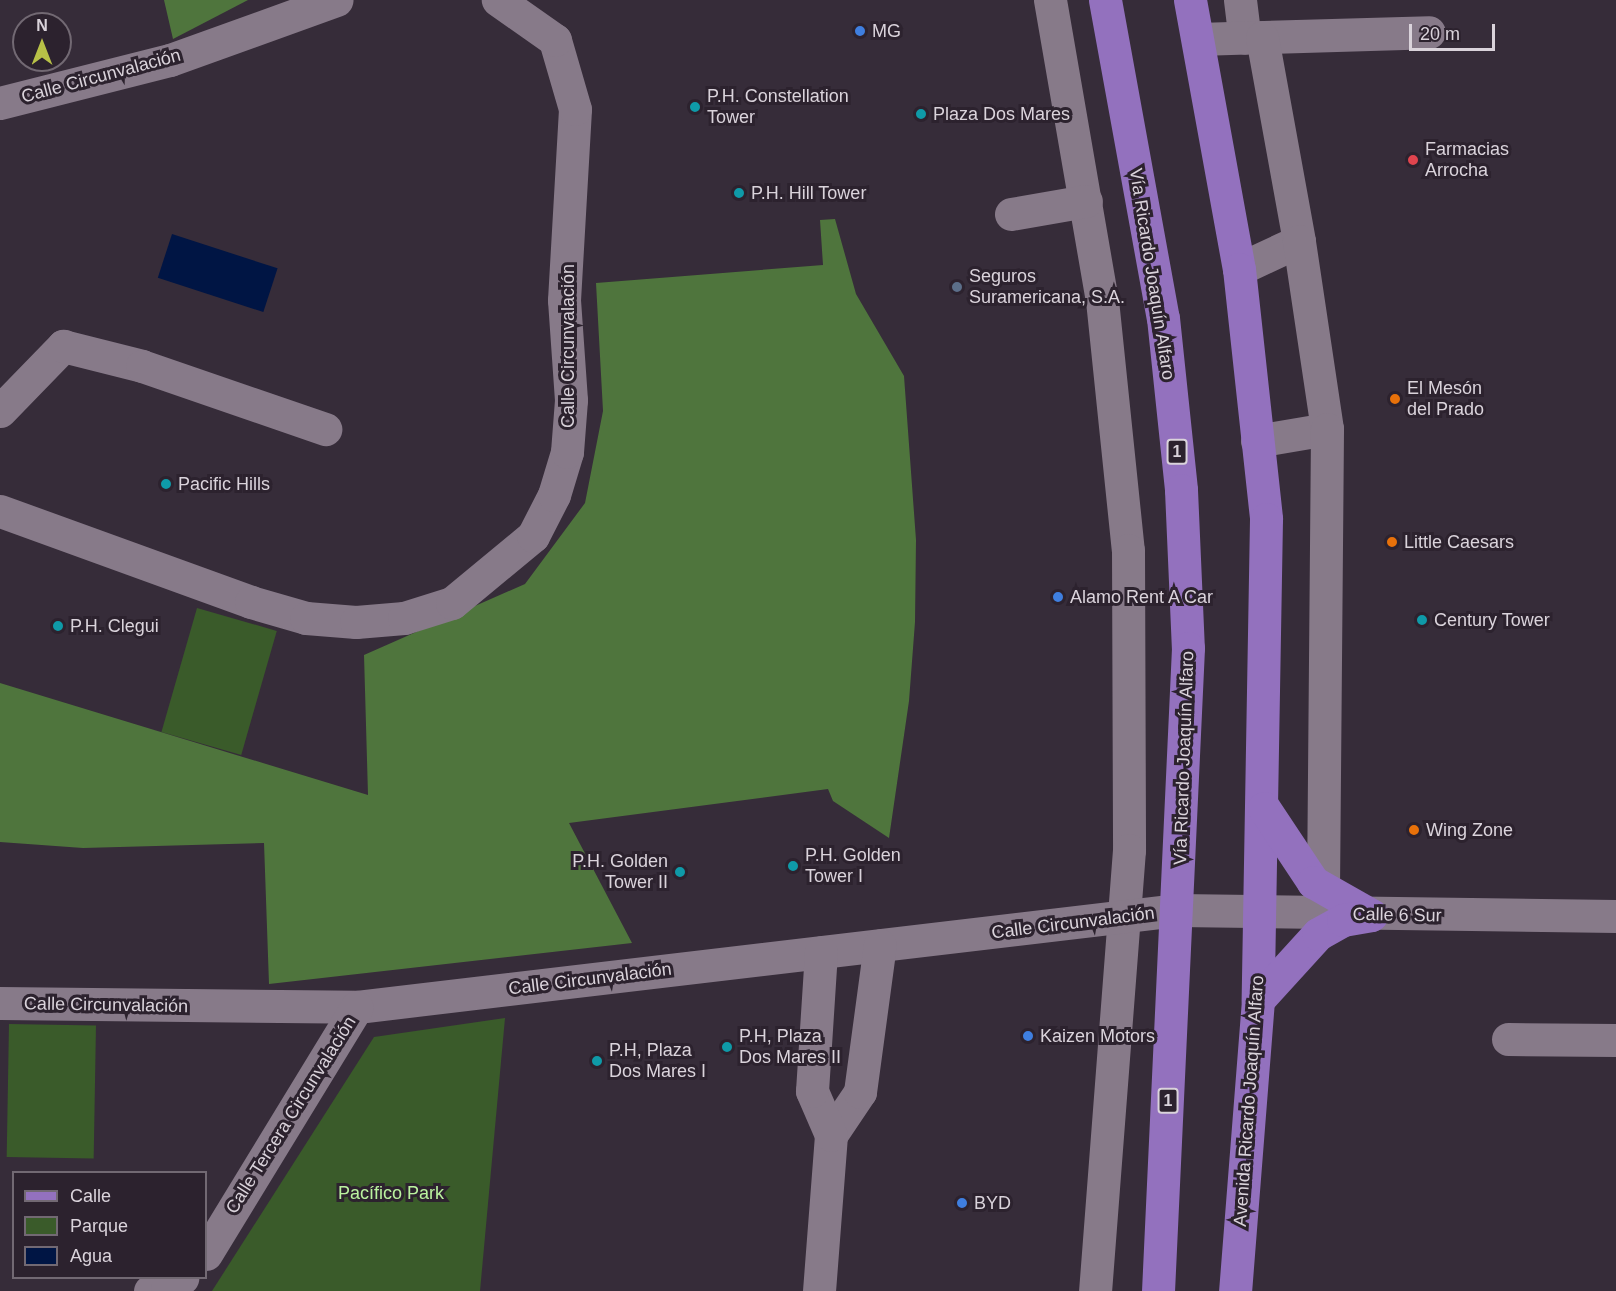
<!DOCTYPE html>
<html>
<head>
<meta charset="utf-8">
<style>
	body { margin:0 }
	#map { position:relative; width:1616px; height:1291px; overflow:hidden; background:#362c39; font-family:Helvetica,sans-serif }
	div>[style] { position:absolute }
	[style*='--x'] { left:calc(var(--x)*1px); top:calc(var(--y)*1px); width:calc(var(--w)*1px); rotate:calc(var(--a)*1deg) }
	.green>* { inset:0; background:#3a5b2a; transform-origin:0 0 }
	.forest>* { inset:0; background:#4f753d }
	.water>* { inset:0; background:#001544; transform-origin:0 0 }
	.minor>* { height:33px; margin:-16.5px; padding:0 16.5px; transform-origin:16.5px; border-radius:16.5px; background:#877a89 }
	.major>* { height:33px; margin:-16.5px; padding:0 16.5px; transform-origin:16.5px; border-radius:16.5px; background:#9371be }
	.dots>* { width:16px; height:16px; translate:-50% -50%; box-sizing:border-box; border:3px solid #2c222e; border-radius:50% }
	span { translate:-50% -50%; white-space:nowrap; text-align:center; line-height:1.15; -webkit-text-stroke:6px #2c222e; paint-order:stroke }
	.shield-label span { padding:2px 4px; background:#2c222e; border:2px solid; border-radius:4px; -webkit-text-stroke-width:0 }
	.shield-label { font-size:16px; color:#dad3db; font-weight:700 }
	.poi-label { font-size:18px; color:#dad3db }
	.left { translate:0 -50%; text-align:left }
	.right { translate:-100% -50%; text-align:right }
	.street-label { font-size:18px; color:#dad3db }
	.park-label { font-size:18px; color:#baf29f }
	.legend { position:absolute; left:12px; top:1171px; width:195px; height:108px; box-sizing:border-box; background:#2c222e; border:2px solid #726973; margin:0; padding:8px 10px; list-style:none; font-size:18px; color:#dad3db }
	.legend li { display:flex; align-items:center; gap:12px; height:30px }
	.legend b { width:30px; border:2px solid #726973 }
	.north { position:absolute; left:12px; top:12px; width:60px; height:60px; box-sizing:border-box; background:#2c222e; border:2px solid #726973; border-radius:50%; rotate:0deg; font-size:16px; font-weight:700; line-height:24px; text-align:center; color:#dad3db }
	.north::after { content:''; display:block; margin:auto; width:21px; height:27px; background:#b8c147; clip-path:polygon(50% 0,100% 100%,50% 72%,0 100%) }
	.scale { position:absolute; left:1409px; top:24px; width:86px; height:27px; box-sizing:border-box; border:3px solid #dad3db; border-top:0; padding-left:8px; font-size:18px; line-height:21px; white-space:nowrap; color:#dad3db; -webkit-text-stroke:4px #2c222e; paint-order:stroke }
</style>
</head>
<body>
<div id="map">
	<div class="green">
		<div style="left:197px;top:608px;width:83px;height:129px;rotate:16deg"></div>
		<div style="clip-path:polygon(505px 1018px,480px 1291px,212px 1291px,374px 1037px)"></div>
		<div style="left:9px;top:1024px;width:87px;height:133px;rotate:1deg"></div>
	</div>
	<div class="forest">
		<div style="clip-path:polygon(164px 0,248px 0,173px 39px)"></div>
		<div style="clip-path:polygon(835px 219px,856px 294px,904px 376px,916px 540px,915px 622px,909px 701px,889px 838px,833px 801px,828px 789px,569px 823px,632px 943px,269px 984px,264px 843px,83px 848px,0 842px,0 683px,368px 795px,364px 655px,525px 584px,585px 503px,603px 411px,596px 283px,823px 265px,820px 220px)"></div>
	</div>
	<div class="water">
		<div style="left:172px;top:234px;width:111px;height:46px;rotate:18deg"></div>
	</div>
	<div class="minor">
		<div style="--x:1050;--y:0;--w:304;--a:80.2"></div>
		<div style="--x:1102;--y:300;--w:251;--a:84.1"></div>
		<div style="--x:1128;--y:550;--w:300;--a:89.8"></div>
		<div style="--x:1129;--y:850;--w:442;--a:94.4"></div>
		<div style="--x:1240;--y:0;--w:38;--a:83"></div>
		<div style="--x:1198;--y:39;--w:231;--a:-1.7"></div>
		<div style="--x:0;--y:103;--w:175;--a:-14.2"></div>
		<div style="--x:170;--y:60;--w:177;--a:-19.8"></div>
		<div style="--x:1011;--y:214;--w:76;--a:-9.8"></div>
		<div style="--x:1239;--y:269;--w:66;--a:-25"></div>
		<div style="--x:1299;--y:241;--w:207;--a:-100.3"></div>
		<div style="--x:0;--y:411;--w:91;--a:-45.9"></div>
		<div style="--x:63;--y:346;--w:81;--a:14.2"></div>
		<div style="--x:142;--y:366;--w:194;--a:19"></div>
		<div style="--x:1257;--y:441;--w:71;--a:-9.7"></div>
		<div style="--x:1327;--y:429;--w:190;--a:-98.5"></div>
		<div style="--x:0;--y:511;--w:267;--a:19.9"></div>
		<div style="--x:251;--y:602;--w:57;--a:16.2"></div>
		<div style="--x:306;--y:618;--w:50;--a:4.6"></div>
		<div style="--x:356;--y:622;--w:48;--a:-4.8"></div>
		<div style="--x:404;--y:618;--w:50;--a:-17.4"></div>
		<div style="--x:452;--y:603;--w:105;--a:-39.6"></div>
		<div style="--x:533;--y:536;--w:46;--a:-62.9"></div>
		<div style="--x:554;--y:495;--w:45;--a:-73.2"></div>
		<div style="--x:567;--y:452;--w:52;--a:-85.6"></div>
		<div style="--x:571;--y:400;--w:100;--a:-94"></div>
		<div style="--x:564;--y:300;--w:191;--a:-86.7"></div>
		<div style="--x:575;--y:109;--w:72;--a:-106.2"></div>
		<div style="--x:555;--y:40;--w:70;--a:-144.9"></div>
		<div style="--x:1323;--y:889;--w:460;--a:-89.5"></div>
		<div style="--x:0;--y:1003;--w:357;--a:0.6"></div>
		<div style="--x:357;--y:1007;--w:827;--a:-6.74"></div>
		<div style="--x:1178;--y:910;--w:438;--a:0.8"></div>
		<div style="--x:1508;--y:1039;--w:108;--a:0.5"></div>
		<div style="--x:831;--y:1135;--w:52;--a:-56"></div>
		<div style="--x:860;--y:1092;--w:148;--a:-82.3"></div>
		<div style="--x:206;--y:1254;--w:289;--a:-58.6"></div>
		<div style="--x:150;--y:1291;--w:17;--a:-7"></div>
		<div style="--x:167;--y:1289;--w:19;--a:-36"></div>
		<div style="--x:819;--y:1291;--w:156;--a:-85.6"></div>
		<div style="--x:831;--y:1135;--w:48;--a:-113.4"></div>
		<div style="--x:812;--y:1091;--w:139;--a:-86.3"></div>
	</div>
	<div class="major">
		<div style="--x:1105;--y:0;--w:323;--a:79.7"></div>
		<div style="--x:1163;--y:318;--w:173;--a:84"></div>
		<div style="--x:1181;--y:490;--w:158;--a:87.5"></div>
		<div style="--x:1188;--y:648;--w:644;--a:92.67"></div>
		<div style="--x:1190;--y:0;--w:273;--a:79.7"></div>
		<div style="--x:1239;--y:269;--w:251;--a:83.8"></div>
		<div style="--x:1266;--y:519;--w:481;--a:91"></div>
		<div style="--x:1258;--y:1000;--w:292;--a:94.5"></div>
		<div style="--x:1264;--y:808;--w:89;--a:56.5"></div>
		<div style="--x:1313;--y:882;--w:67;--a:29.6"></div>
		<div style="--x:1258;--y:1000;--w:89;--a:-47.7"></div>
		<div style="--x:1318;--y:934;--w:29;--a:-29"></div>
		<div style="--x:1343;--y:920;--w:28;--a:-10"></div>
	</div>
	<div class="dots">
		<div style="left:860px;top:31px;background:#3f7fe0"></div>
		<div style="left:695px;top:107px;background:#0f9aa8"></div>
		<div style="left:921px;top:114px;background:#0f9aa8"></div>
		<div style="left:1413px;top:160px;background:#e0444e"></div>
		<div style="left:739px;top:193px;background:#0f9aa8"></div>
		<div style="left:957px;top:287px;background:#5c6f8a"></div>
		<div style="left:1395px;top:399px;background:#e8710a"></div>
		<div style="left:166px;top:484px;background:#0f9aa8"></div>
		<div style="left:1392px;top:542px;background:#e8710a"></div>
		<div style="left:1058px;top:597px;background:#3f7fe0"></div>
		<div style="left:1422px;top:620px;background:#0f9aa8"></div>
		<div style="left:58px;top:626px;background:#0f9aa8"></div>
		<div style="left:1414px;top:830px;background:#e8710a"></div>
		<div style="left:793px;top:866px;background:#0f9aa8"></div>
		<div style="left:680px;top:872px;background:#0f9aa8"></div>
		<div style="left:1028px;top:1036px;background:#3f7fe0"></div>
		<div style="left:727px;top:1047px;background:#0f9aa8"></div>
		<div style="left:597px;top:1061px;background:#0f9aa8"></div>
		<div style="left:962px;top:1203px;background:#3f7fe0"></div>
	</div>
	<div class="shield-label">
		<span style="left:1177px;top:452px">1</span>
		<span style="left:1168px;top:1101px">1</span>
	</div>
	<div class="poi-label">
		<span class="left" style="left:872px;top:31px">MG</span>
		<span class="left" style="left:707px;top:107px">P.H. Constellation<br>Tower</span>
		<span class="left" style="left:933px;top:114px">Plaza Dos Mares</span>
		<span class="left" style="left:1425px;top:160px">Farmacias<br>Arrocha</span>
		<span class="left" style="left:751px;top:193px">P.H. Hill Tower</span>
		<span class="left" style="left:969px;top:287px">Seguros<br>Suramericana, S.A.</span>
		<span class="left" style="left:1407px;top:399px">El Mesón<br>del Prado</span>
		<span class="left" style="left:178px;top:484px">Pacific Hills</span>
		<span class="left" style="left:1404px;top:542px">Little Caesars</span>
		<span class="left" style="left:1070px;top:597px">Alamo Rent A Car</span>
		<span class="left" style="left:1434px;top:620px">Century Tower</span>
		<span class="left" style="left:70px;top:626px">P.H. Clegui</span>
		<span class="left" style="left:1426px;top:830px">Wing Zone</span>
		<span class="left" style="left:805px;top:866px">P.H. Golden<br>Tower I</span>
		<span class="right" style="left:668px;top:872px">P.H. Golden<br>Tower II</span>
		<span class="left" style="left:1040px;top:1036px">Kaizen Motors</span>
		<span class="left" style="left:739px;top:1047px">P.H, Plaza<br>Dos Mares II</span>
		<span class="left" style="left:609px;top:1061px">P.H, Plaza<br>Dos Mares I</span>
		<span class="left" style="left:974px;top:1203px">BYD</span>
	</div>
	<div class="street-label">
		<span style="left:101px;top:76px;rotate:-15deg">Calle Circunvalación</span>
		<span style="left:1152px;top:274px;rotate:81deg">Vía Ricardo Joaquín Alfaro</span>
		<span style="left:568px;top:346px;rotate:-90deg">Calle Circunvalación</span>
		<span style="left:1184px;top:758px;rotate:-88deg">Vía Ricardo Joaquín Alfaro</span>
		<span style="left:1397px;top:915px;rotate:1deg">Calle 6 Sur</span>
		<span style="left:1073px;top:923px;rotate:-7deg">Calle Circunvalación</span>
		<span style="left:590px;top:979px;rotate:-7deg">Calle Circunvalación</span>
		<span style="left:106px;top:1005px;rotate:1deg">Calle Circunvalación</span>
		<span style="left:1249px;top:1101px;rotate:-86deg">Avenida Ricardo Joaquín Alfaro</span>
		<span style="left:291px;top:1115px;rotate:-58deg">Calle Tercera Circunvalación</span>
	</div>
	<div class="park-label">
		<span style="left:391px;top:1193px">Pacífico Park</span>
	</div>
	<ul class="legend">
	<li><b style="height:8px;background:#9371be"></b>Calle</li>
	<li><b style="height:16px;background:#3a5b2a"></b>Parque</li>
	<li><b style="height:16px;background:#001544"></b>Agua</li>
	</ul>
	<div class="north">N</div>
	<div class="scale">20 m</div>
</div>
</body>
</html>
